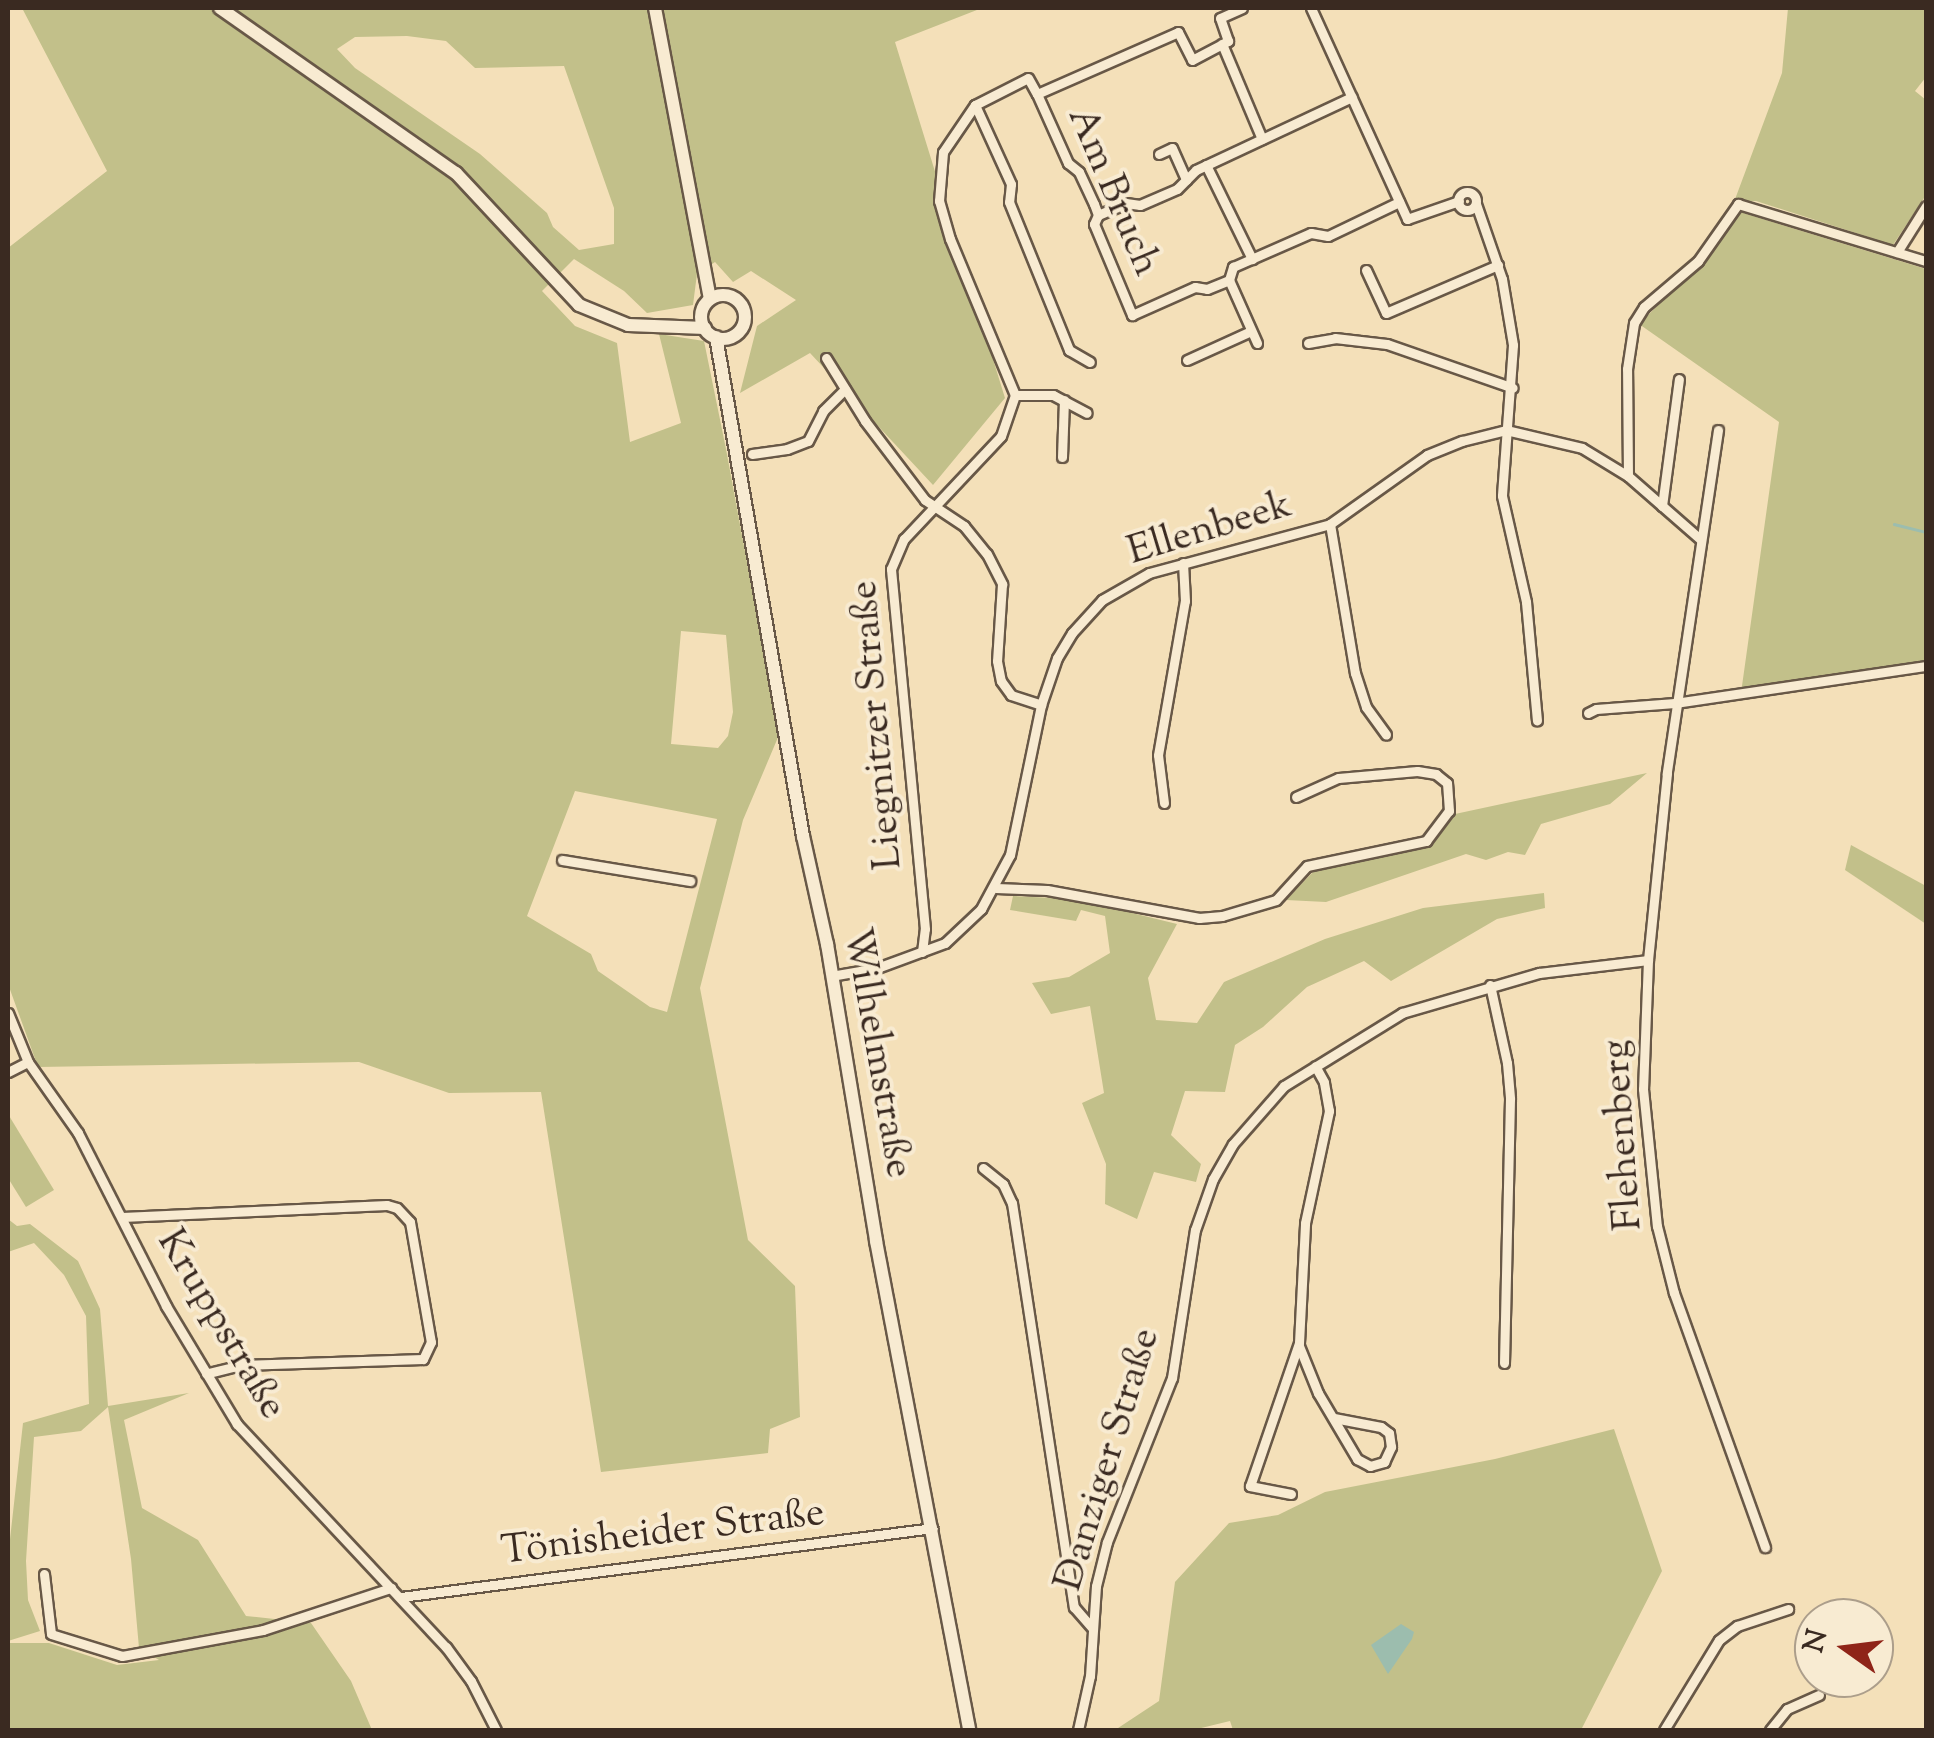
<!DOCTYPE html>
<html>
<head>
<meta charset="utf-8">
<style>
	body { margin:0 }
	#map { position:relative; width:1934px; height:1738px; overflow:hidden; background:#f4e0b9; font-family:"Sorts Mill Goudy",serif }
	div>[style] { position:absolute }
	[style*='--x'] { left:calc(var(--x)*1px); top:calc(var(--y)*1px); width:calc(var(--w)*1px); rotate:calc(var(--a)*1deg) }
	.green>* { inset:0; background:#c2c08a }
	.water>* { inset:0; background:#9cbdae }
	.stream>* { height:2.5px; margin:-1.25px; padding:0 1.25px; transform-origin:1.25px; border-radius:1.25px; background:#9cbdae }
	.roads { filter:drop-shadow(2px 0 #685847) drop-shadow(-2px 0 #685847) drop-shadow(0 2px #685847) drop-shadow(0 -2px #685847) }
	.street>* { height:9px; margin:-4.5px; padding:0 4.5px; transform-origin:4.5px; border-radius:4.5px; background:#f8ebd2 }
	.street>.ring { margin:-4.5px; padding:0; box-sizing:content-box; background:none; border:9px solid #f8ebd2; border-radius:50% }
	.secondary>* { height:12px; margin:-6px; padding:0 6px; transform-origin:6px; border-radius:6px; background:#f8ebd2 }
	.secondary>.ring { margin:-6px; padding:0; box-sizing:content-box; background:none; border:12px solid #f8ebd2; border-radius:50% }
	span { translate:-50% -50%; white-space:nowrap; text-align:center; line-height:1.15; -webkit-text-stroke:8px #f8ebd2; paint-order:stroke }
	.street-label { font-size:40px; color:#3a2a21 }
	.frame { position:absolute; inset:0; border:10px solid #3a2a21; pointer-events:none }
	.north { position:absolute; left:1794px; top:1598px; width:100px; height:100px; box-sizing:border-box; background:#f8ebd2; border:2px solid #ac9e8b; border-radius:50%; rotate:284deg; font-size:28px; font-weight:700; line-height:40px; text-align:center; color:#3a2a21 }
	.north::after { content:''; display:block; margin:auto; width:35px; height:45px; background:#8f2418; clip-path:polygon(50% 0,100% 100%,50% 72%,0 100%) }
</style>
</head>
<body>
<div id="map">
	<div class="green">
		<div style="clip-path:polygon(evenodd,22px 8px,982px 8px,895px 42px,1005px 398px,933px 485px,810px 353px,740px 393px,757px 326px,796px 300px,751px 271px,733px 282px,715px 262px,697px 274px,693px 305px,647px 313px,624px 291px,574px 259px,542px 291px,575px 326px,617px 343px,630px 442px,681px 423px,659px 334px,704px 341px,726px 449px,779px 735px,743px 820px,700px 988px,748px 1240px,795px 1286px,800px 1417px,770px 1429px,768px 1453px,601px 1472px,541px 1092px,449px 1093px,359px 1062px,38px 1067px,8px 984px,8px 248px,107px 171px,22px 8px,407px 36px,446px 41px,475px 68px,564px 66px,614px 208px,614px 244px,579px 250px,553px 227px,547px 213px,480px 154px,355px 68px,337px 49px,355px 37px,407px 36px,22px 8px,681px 631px,726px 635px,733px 712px,728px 736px,718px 748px,671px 744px,681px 631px,22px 8px,575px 791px,717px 819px,667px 1012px,650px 1007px,598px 971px,591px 954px,527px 916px,575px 791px)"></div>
		<div style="clip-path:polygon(1788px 8px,1926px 8px,1926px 77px,1915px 91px,1926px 100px,1926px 195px,1893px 245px,1756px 201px,1734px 202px,1782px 73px)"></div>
		<div style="clip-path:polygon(1740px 212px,1926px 269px,1926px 662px,1741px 693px,1779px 422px,1639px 324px,1695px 269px)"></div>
		<div style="clip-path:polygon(1647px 773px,1610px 804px,1541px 824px,1525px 855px,1508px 852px,1486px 860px,1466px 854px,1326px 902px,1286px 900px,1318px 867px,1426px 847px,1455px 814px)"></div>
		<div style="clip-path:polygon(1851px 845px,1926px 886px,1926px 924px,1845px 870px)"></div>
		<div style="clip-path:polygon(1544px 893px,1545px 908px,1497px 919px,1391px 981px,1364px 961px,1307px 987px,1263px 1027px,1235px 1045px,1225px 1092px,1185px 1091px,1171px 1135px,1201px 1164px,1196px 1182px,1154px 1172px,1137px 1219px,1105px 1204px,1106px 1164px,1082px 1103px,1104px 1093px,1090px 1006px,1051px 1014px,1032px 983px,1069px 977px,1110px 953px,1105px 916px,1081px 910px,1076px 921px,1010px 910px,1013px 896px,1075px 899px,1177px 924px,1148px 978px,1156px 1020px,1197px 1023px,1224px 982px,1325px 939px,1423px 908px)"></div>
		<div style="clip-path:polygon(8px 1114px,54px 1190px,26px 1207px,8px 1178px)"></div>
		<div style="clip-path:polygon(8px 1219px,17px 1226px,30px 1224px,78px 1261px,100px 1309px,108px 1406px,189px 1393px,124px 1420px,142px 1508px,198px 1540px,246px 1616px,311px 1623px,351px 1681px,372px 1730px,8px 1730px,8px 1643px,49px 1643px,117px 1665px,159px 1660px,139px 1648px,131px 1559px,108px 1407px,81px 1431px,34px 1437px,26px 1561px,28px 1600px,40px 1631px,8px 1641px,8px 1557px,23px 1423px,89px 1404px,86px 1316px,64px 1275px,34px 1243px,8px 1252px)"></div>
		<div style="clip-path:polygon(1614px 1429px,1662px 1571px,1581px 1730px,1233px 1730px,1230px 1721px,1193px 1730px,1115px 1730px,1159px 1701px,1175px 1582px,1229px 1523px,1278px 1515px,1325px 1492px,1495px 1459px)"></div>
	</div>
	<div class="water">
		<div style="clip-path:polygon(1401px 1624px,1414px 1632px,1412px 1639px,1388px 1674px,1371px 1645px)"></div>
	</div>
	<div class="stream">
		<div style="--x:1894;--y:524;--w:33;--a:14"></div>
	</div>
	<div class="roads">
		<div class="street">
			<div style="--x:1311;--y:8;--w:232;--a:65.5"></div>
			<div style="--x:1407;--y:219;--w:55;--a:-19.1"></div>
			<div style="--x:1222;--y:44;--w:103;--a:67.2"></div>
			<div style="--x:1037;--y:94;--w:76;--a:65.8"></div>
			<div style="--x:1068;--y:163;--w:14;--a:39"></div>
			<div style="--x:1079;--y:172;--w:35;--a:65"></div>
			<div style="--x:1094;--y:204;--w:12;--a:70"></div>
			<div style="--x:1098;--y:215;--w:10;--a:114"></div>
			<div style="--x:1094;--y:224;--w:99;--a:67.3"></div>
			<div style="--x:1132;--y:315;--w:69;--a:-24"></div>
			<div style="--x:1195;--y:287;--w:12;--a:9"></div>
			<div style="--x:1207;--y:289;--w:24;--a:-22"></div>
			<div style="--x:1229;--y:280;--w:14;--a:-73"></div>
			<div style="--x:1233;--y:267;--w:85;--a:-23.6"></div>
			<div style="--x:1311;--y:233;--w:17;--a:10"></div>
			<div style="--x:1328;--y:236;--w:79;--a:-25.6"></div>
			<div style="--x:975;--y:105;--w:87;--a:65.5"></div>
			<div style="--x:1011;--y:184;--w:18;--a:96"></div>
			<div style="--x:1009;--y:202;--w:160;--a:67.9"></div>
			<div style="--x:1069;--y:350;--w:24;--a:30"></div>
			<div style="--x:1159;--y:154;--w:14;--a:-25"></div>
			<div style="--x:1172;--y:148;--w:35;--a:66"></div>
			<div style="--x:1206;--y:165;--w:105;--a:63.9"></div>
			<div class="ring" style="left:1458px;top:192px;width:9px;height:9px"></div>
			<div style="--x:1476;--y:204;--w:79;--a:70.9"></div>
			<div style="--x:1502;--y:279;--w:67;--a:80.5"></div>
			<div style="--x:1513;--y:345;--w:151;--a:94.2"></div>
			<div style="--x:1502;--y:496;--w:109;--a:77.2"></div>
			<div style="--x:1526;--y:602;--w:119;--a:84.7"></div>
			<div style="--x:1098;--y:215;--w:30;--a:-23"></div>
			<div style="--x:1126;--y:203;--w:14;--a:8"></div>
			<div style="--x:1140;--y:205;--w:40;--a:-23.4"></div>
			<div style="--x:1177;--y:189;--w:27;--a:-45"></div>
			<div style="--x:1196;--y:170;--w:172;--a:-25.1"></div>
			<div style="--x:1897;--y:252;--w:54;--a:-57.8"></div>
			<div style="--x:1366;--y:270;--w:47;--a:65.1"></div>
			<div style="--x:1386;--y:313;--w:122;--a:-23.2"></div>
			<div style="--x:1229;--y:280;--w:69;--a:66"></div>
			<div style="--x:1308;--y:343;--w:27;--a:-10"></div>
			<div style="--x:1335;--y:338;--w:52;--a:6.6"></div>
			<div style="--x:1387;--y:344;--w:133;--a:19.2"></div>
			<div style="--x:826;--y:358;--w:74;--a:58.2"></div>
			<div style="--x:865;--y:421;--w:99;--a:52.8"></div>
			<div style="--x:925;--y:500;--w:47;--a:33.7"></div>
			<div style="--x:964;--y:526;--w:36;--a:51"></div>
			<div style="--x:987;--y:554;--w:34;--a:63"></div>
			<div style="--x:1002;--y:584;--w:77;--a:93.7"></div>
			<div style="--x:997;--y:661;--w:20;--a:79"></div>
			<div style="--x:1001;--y:681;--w:17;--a:54"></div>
			<div style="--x:1011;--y:695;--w:32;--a:18"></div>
			<div style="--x:1187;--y:360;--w:70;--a:-24.4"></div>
			<div style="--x:1015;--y:395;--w:38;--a:0"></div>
			<div style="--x:1053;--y:395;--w:38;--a:28"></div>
			<div style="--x:1718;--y:430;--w:347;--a:98.5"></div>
			<div style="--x:1667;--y:773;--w:188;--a:95.8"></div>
			<div style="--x:1648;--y:960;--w:129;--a:92.2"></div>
			<div style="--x:1643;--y:1089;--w:138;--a:84.2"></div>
			<div style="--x:1657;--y:1226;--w:69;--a:75.8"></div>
			<div style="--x:1674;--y:1293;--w:270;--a:70.3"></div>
			<div style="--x:752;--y:454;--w:35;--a:-8"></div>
			<div style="--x:787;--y:449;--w:22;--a:-21"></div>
			<div style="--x:808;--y:441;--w:34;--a:-63"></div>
			<div style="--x:823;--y:411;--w:31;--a:-45"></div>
			<div style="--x:1062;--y:457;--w:57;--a:-88"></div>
			<div style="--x:1628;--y:476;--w:107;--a:-90.5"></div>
			<div style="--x:1627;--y:369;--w:47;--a:-81.3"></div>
			<div style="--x:1634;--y:323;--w:19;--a:-58"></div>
			<div style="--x:1644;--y:307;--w:71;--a:-40.4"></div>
			<div style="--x:1698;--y:261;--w:70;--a:-54.9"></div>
			<div style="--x:1738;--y:204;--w:196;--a:16.9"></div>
			<div style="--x:1662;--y:506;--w:128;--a:-82.4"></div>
			<div style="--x:1330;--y:524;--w:151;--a:80.5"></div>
			<div style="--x:1355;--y:673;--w:36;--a:72"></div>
			<div style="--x:1366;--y:707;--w:34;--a:54"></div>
			<div style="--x:1588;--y:713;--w:9;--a:-27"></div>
			<div style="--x:1596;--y:709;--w:79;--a:-4.3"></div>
			<div style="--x:1675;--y:703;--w:254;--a:-8.4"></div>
			<div style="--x:1164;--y:803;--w:48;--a:-97.1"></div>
			<div style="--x:1158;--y:755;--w:156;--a:-80.1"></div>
			<div style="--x:1185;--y:601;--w:38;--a:-93"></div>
			<div style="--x:562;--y:860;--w:130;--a:9.3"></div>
			<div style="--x:996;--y:888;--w:51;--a:2.2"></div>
			<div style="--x:1047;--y:890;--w:155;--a:10.4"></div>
			<div style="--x:1199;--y:918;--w:23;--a:-5"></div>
			<div style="--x:1222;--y:916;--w:56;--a:-16.5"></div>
			<div style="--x:1276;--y:900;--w:46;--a:-47.6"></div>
			<div style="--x:1307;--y:866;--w:122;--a:-11.9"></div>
			<div style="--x:1426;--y:841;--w:38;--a:-53"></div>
			<div style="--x:1449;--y:811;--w:28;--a:-94"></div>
			<div style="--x:1447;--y:783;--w:14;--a:-141"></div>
			<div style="--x:1436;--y:774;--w:19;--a:-171"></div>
			<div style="--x:1417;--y:771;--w:79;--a:174.9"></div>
			<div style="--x:1338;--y:778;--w:46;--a:155.7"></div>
			<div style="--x:922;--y:952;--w:23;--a:-83"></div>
			<div style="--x:925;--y:929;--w:362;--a:-95.4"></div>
			<div style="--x:891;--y:569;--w:33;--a:-67"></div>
			<div style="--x:904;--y:539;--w:141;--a:-46.7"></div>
			<div style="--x:1001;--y:436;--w:43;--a:-71.1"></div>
			<div style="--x:1015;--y:395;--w:169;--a:-112.6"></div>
			<div style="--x:950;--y:239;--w:40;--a:-106"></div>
			<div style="--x:939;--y:201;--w:49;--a:-85.3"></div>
			<div style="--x:943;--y:152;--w:57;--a:-55.8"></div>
			<div style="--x:975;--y:105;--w:59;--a:-27"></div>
			<div style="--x:1028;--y:78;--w:18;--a:61"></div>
			<div style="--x:1037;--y:94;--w:154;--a:-23.7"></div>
			<div style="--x:1178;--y:32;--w:31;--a:63"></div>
			<div style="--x:1192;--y:60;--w:41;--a:-27.8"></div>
			<div style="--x:1228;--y:41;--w:24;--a:-109"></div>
			<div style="--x:1220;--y:18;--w:24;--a:-24"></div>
			<div style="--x:831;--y:976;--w:47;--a:-9.9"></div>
			<div style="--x:877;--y:968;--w:72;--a:-20.2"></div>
			<div style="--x:945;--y:943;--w:50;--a:-43.4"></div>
			<div style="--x:981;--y:909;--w:61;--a:-61.8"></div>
			<div style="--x:1010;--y:855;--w:153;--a:-78.3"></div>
			<div style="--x:1041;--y:705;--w:50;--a:-71.2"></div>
			<div style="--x:1057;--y:658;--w:29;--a:-59"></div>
			<div style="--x:1072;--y:633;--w:45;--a:-47.7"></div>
			<div style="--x:1102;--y:600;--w:54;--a:-29.9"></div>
			<div style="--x:1149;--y:573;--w:188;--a:-15.1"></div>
			<div style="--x:1330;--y:524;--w:119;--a:-35.4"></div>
			<div style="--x:1427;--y:455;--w:38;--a:-22"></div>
			<div style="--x:1462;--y:441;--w:45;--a:-14"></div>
			<div style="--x:1506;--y:430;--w:78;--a:13.3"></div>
			<div style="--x:1582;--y:448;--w:54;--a:31.3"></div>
			<div style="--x:1628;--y:476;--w:96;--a:41.2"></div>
			<div style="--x:1490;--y:985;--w:80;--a:77.7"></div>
			<div style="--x:1507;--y:1063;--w:36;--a:85"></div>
			<div style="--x:1510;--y:1099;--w:264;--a:91.3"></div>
			<div style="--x:8;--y:1013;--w:53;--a:67.8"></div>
			<div style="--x:28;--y:1062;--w:87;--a:54.8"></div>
			<div style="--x:78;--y:1133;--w:194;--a:63"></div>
			<div style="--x:166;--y:1306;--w:138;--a:59"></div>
			<div style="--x:237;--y:1424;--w:306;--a:46.9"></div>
			<div style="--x:446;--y:1647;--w:42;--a:53.7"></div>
			<div style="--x:471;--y:1681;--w:55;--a:63"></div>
			<div style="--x:8;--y:1072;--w:22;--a:-27"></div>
			<div style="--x:983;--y:1168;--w:26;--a:39"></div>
			<div style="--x:1003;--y:1184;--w:21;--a:65"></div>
			<div style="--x:1012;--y:1203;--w:409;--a:81.3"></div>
			<div style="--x:1074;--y:1607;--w:28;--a:49"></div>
			<div style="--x:122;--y:1217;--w:265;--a:-2.6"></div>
			<div style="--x:387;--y:1205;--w:10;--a:17"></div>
			<div style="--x:397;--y:1208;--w:19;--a:47"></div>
			<div style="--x:410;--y:1222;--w:122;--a:80.1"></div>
			<div style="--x:431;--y:1342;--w:19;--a:115"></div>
			<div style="--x:423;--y:1359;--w:182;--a:178.1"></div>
			<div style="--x:241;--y:1365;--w:36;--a:166"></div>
			<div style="--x:1299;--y:1346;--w:51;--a:68"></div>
			<div style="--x:1318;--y:1393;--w:77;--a:59.4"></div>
			<div style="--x:1357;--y:1459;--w:15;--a:28"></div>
			<div style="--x:1370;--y:1466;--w:15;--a:-16"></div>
			<div style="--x:1384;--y:1462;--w:17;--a:-65"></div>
			<div style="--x:1391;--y:1447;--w:14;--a:-98"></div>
			<div style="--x:1389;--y:1433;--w:10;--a:-143"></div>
			<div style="--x:1381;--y:1427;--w:48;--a:-169.2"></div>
			<div style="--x:1291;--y:1494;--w:42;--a:-169"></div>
			<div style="--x:1250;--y:1486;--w:151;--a:-71.1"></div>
			<div style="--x:1299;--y:1343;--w:120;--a:-87.1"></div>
			<div style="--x:1305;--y:1223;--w:115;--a:-77.9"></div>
			<div style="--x:1329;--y:1111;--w:29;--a:-100"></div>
			<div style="--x:1324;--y:1082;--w:18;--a:-119"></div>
			<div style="--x:44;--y:1574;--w:60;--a:83.3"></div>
			<div style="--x:51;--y:1634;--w:74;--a:17.2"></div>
			<div style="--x:122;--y:1656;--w:143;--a:-10.4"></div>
			<div style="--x:263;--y:1630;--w:135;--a:-18.2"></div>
			<div style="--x:401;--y:1597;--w:536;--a:-7.39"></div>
			<div style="--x:1078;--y:1730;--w:55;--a:-77.5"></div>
			<div style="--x:1090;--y:1676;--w:90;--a:-86.2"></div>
			<div style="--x:1096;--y:1586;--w:45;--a:-76"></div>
			<div style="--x:1107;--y:1542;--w:176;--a:-68.4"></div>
			<div style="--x:1172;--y:1378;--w:150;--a:-81.2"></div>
			<div style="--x:1195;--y:1230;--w:54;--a:-70.6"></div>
			<div style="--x:1213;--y:1179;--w:40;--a:-60.3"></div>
			<div style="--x:1233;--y:1144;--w:77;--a:-48.7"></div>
			<div style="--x:1284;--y:1086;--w:139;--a:-31.7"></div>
			<div style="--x:1402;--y:1013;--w:143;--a:-16.3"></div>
			<div style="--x:1539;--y:973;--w:110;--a:-6.8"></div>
			<div style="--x:1664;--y:1730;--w:105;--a:-58.6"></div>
			<div style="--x:1719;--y:1640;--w:23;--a:-38"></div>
			<div style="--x:1737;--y:1626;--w:54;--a:-18.4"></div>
			<div style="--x:1770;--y:1730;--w:27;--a:-51"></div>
			<div style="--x:1787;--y:1709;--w:35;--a:-24"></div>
		</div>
		<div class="secondary">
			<div style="--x:220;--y:8;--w:288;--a:35"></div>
			<div style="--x:456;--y:173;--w:180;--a:47"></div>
			<div style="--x:579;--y:305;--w:53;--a:22.2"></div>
			<div style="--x:628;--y:325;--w:77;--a:2.2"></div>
			<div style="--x:655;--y:8;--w:296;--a:79.3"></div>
			<div class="ring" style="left:701px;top:295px;width:32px;height:32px"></div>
			<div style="--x:716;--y:337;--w:507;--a:80.11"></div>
			<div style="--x:803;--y:836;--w:111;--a:77.5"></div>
			<div style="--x:827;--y:944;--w:301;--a:80.6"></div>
			<div style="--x:876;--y:1241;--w:498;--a:79.2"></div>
		</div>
	</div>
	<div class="street-label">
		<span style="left:1112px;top:192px;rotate:67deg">Am Bruch</span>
		<span style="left:1210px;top:530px;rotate:-17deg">Ellenbeek</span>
		<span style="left:878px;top:725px;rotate:-95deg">Liegnitzer Straße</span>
		<span style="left:876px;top:1053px;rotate:80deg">Wilhelmstraße</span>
		<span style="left:1624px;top:1135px;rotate:-94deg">Flehenberg</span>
		<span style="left:220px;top:1325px;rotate:59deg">Kruppstraße</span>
		<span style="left:1109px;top:1460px;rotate:-73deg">Danziger Straße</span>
		<span style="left:663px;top:1534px;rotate:-7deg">Tönisheider Straße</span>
	</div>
	<div class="frame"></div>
	<div class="north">N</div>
</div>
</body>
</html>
